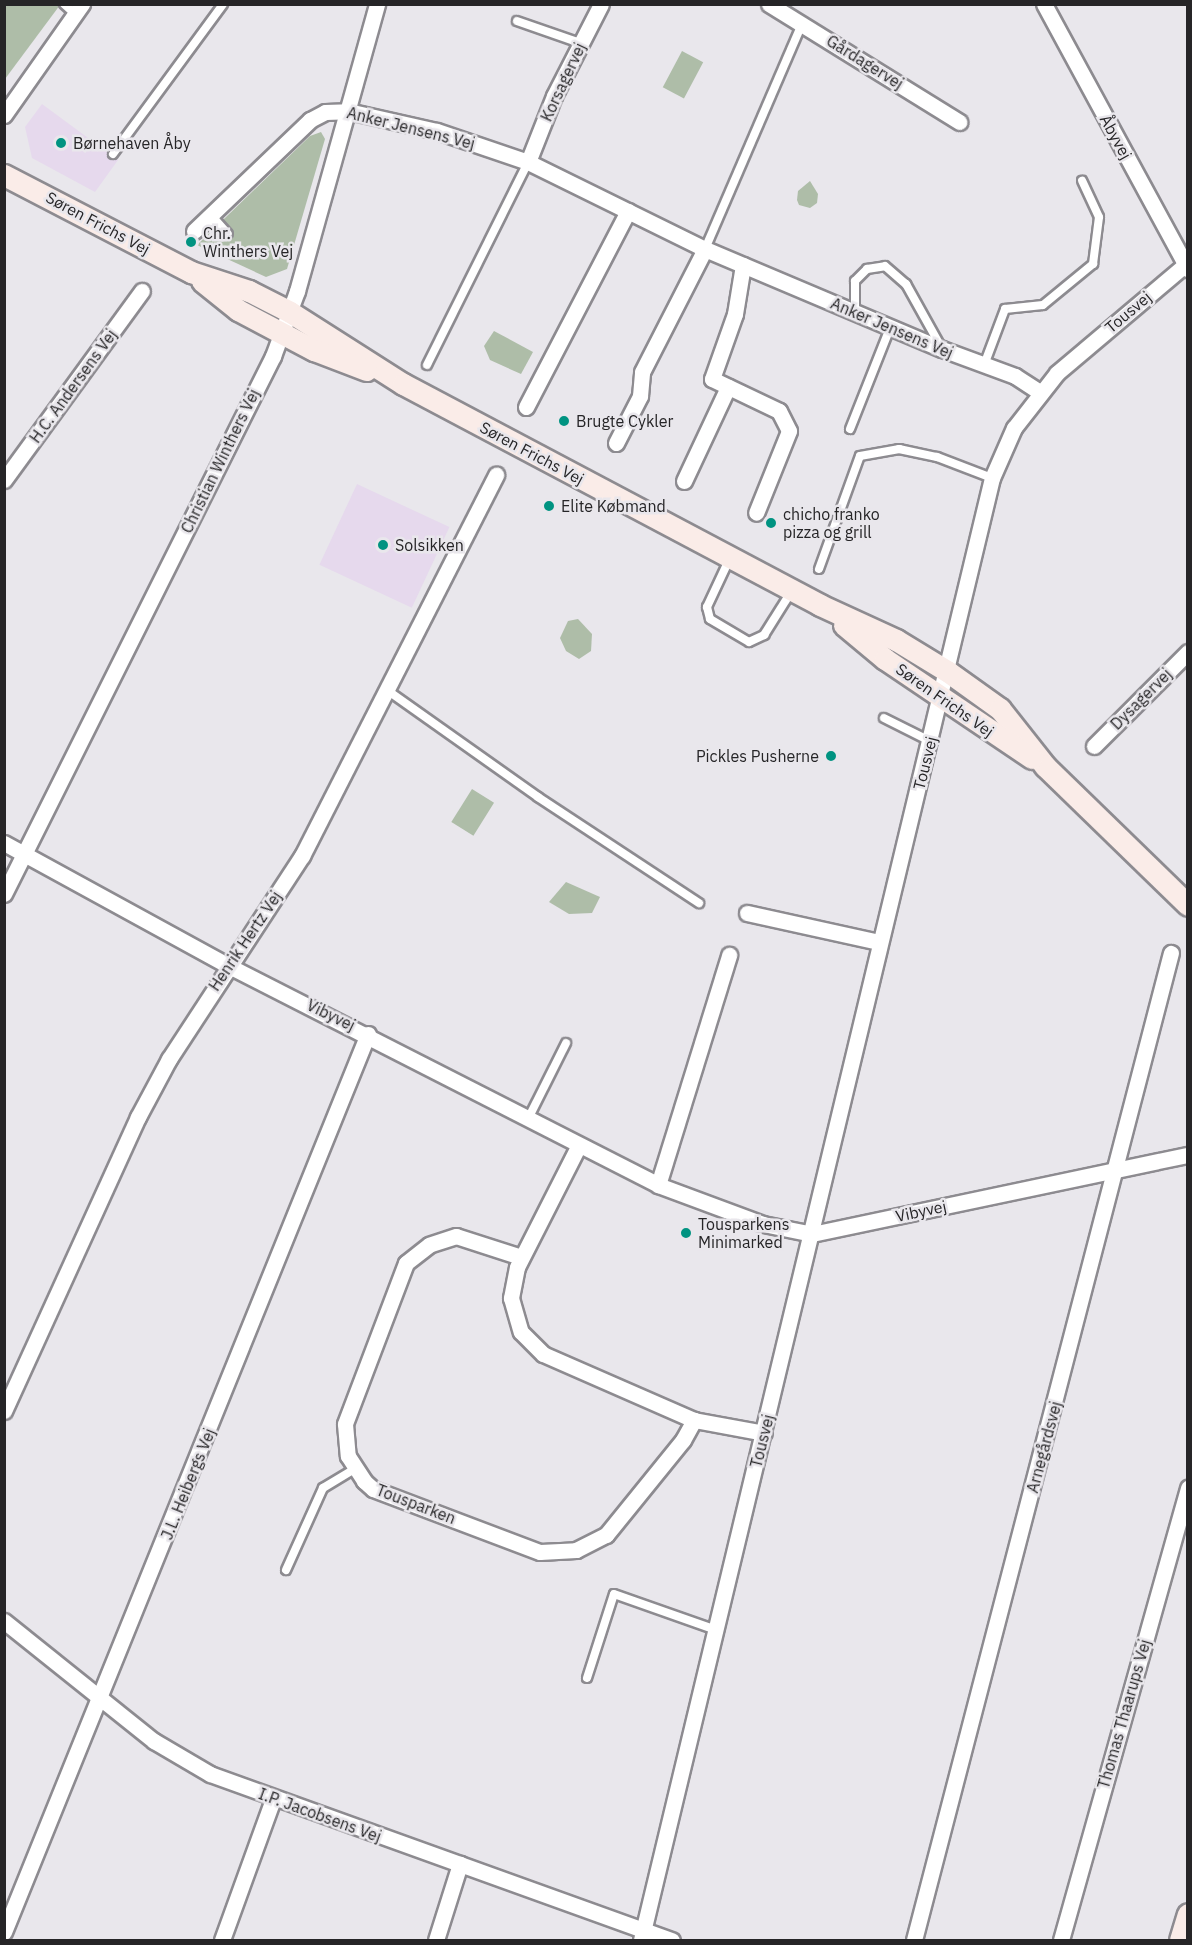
<!DOCTYPE html>
<html>
<head>
<meta charset="utf-8">
<style>
	body { margin:0 }
	#map { position:relative; width:1192px; height:1945px; overflow:hidden; background:#e9e7ec; font-family:"IBM Plex Sans",sans-serif }
	div>[style] { position:absolute }
	[style*='--x'] { left:calc(var(--x)*1px); top:calc(var(--y)*1px); width:calc(var(--w)*1px); rotate:calc(var(--a)*1deg) }
	.education>* { inset:0; background:#e6d9ed; transform-origin:0 0 }
	.green>* { inset:0; background:#aebda8; transform-origin:0 0 }
	.roads { filter:drop-shadow(2px 0 #8d8b90) drop-shadow(-2px 0 #8d8b90) drop-shadow(0 2px #8d8b90) drop-shadow(0 -2px #8d8b90) }
	.lane>* { height:8px; margin:-4px; padding:0 4px; transform-origin:4px; border-radius:4px; background:#fff }
	.street>* { height:15px; margin:-7.5px; padding:0 7.5px; transform-origin:7.5px; border-radius:7.5px; background:#fff }
	.secondary>* { height:21px; margin:-10.5px; padding:0 10.5px; transform-origin:10.5px; border-radius:10.5px; background:#faece8 }
	.dots>* { width:16px; height:16px; translate:-50% -50%; box-sizing:border-box; border:3px solid #e9e7ec; border-radius:50% }
	span { translate:-50% -50%; white-space:nowrap; text-align:center; line-height:1.15; -webkit-text-stroke:5px #e9e7ec; paint-order:stroke }
	.street-label { font-size:16px; color:#262527 }
	.poi-label { font-size:16px; color:#262527 }
	.left { translate:0 -50%; text-align:left }
	.right { translate:-100% -50%; text-align:right }
	.frame { position:absolute; inset:0; border:6px solid #262527; pointer-events:none }
</style>
</head>
<body>
<div id="map">
	<div class="education">
		<div style="clip-path:polygon(42px 104px,118px 160px,95px 192px,32px 158px,25px 127px)"></div>
		<div style="left:357px;top:484px;width:102px;height:89px;rotate:25deg"></div>
	</div>
	<div class="green">
		<div style="clip-path:polygon(5px 4px,60px 5px,5px 79px,4px 5px)"></div>
		<div style="left:682px;top:51px;width:24px;height:41px;rotate:28deg"></div>
		<div style="clip-path:polygon(321px 132px,325px 139px,287px 269px,266px 277px,197px 245px,310px 136px)"></div>
		<div style="clip-path:polygon(810px 181px,818px 194px,817px 203px,810px 208px,799px 205px,797px 200px,798px 191px)"></div>
		<div style="clip-path:polygon(494px 331px,533px 352px,521px 374px,490px 360px,484px 346px)"></div>
		<div style="clip-path:polygon(578px 619px,592px 634px,591px 651px,579px 659px,566px 651px,560px 638px,568px 621px)"></div>
		<div style="left:472px;top:789px;width:26px;height:39px;rotate:32deg"></div>
		<div style="clip-path:polygon(566px 882px,600px 897px,592px 913px,569px 914px,549px 902px)"></div>
	</div>
	<div class="roads">
		<div class="lane">
			<div style="--x:64;--y:4;--w:15;--a:42"></div>
			<div style="--x:517;--y:21;--w:67;--a:19.2"></div>
			<div style="--x:113;--y:154;--w:186;--a:-53.7"></div>
			<div style="--x:211;--y:215;--w:25;--a:48"></div>
			<div style="--x:705;--y:249;--w:245;--a:-66.7"></div>
			<div style="--x:855;--y:312;--w:31;--a:-90"></div>
			<div style="--x:855;--y:281;--w:17;--a:-45"></div>
			<div style="--x:867;--y:269;--w:18;--a:-9"></div>
			<div style="--x:885;--y:266;--w:28;--a:41"></div>
			<div style="--x:906;--y:284;--w:70;--a:60.9"></div>
			<div style="--x:427;--y:365;--w:227;--a:-63.5"></div>
			<div style="--x:984;--y:365;--w:60;--a:-69.4"></div>
			<div style="--x:1005;--y:309;--w:38;--a:-6"></div>
			<div style="--x:1043;--y:305;--w:65;--a:-39.4"></div>
			<div style="--x:1093;--y:264;--w:47;--a:-82.7"></div>
			<div style="--x:1099;--y:217;--w:40;--a:-115"></div>
			<div style="--x:850;--y:429;--w:109;--a:-68.4"></div>
			<div style="--x:729;--y:560;--w:52;--a:115.1"></div>
			<div style="--x:707;--y:607;--w:12;--a:76"></div>
			<div style="--x:710;--y:619;--w:45;--a:30.5"></div>
			<div style="--x:749;--y:642;--w:17;--a:-25"></div>
			<div style="--x:764;--y:635;--w:51;--a:-57.9"></div>
			<div style="--x:819;--y:569;--w:120;--a:-70.1"></div>
			<div style="--x:860;--y:456;--w:40;--a:-10"></div>
			<div style="--x:899;--y:449;--w:39;--a:12"></div>
			<div style="--x:937;--y:457;--w:59;--a:20.9"></div>
			<div style="--x:387;--y:690;--w:185;--a:35.3"></div>
			<div style="--x:538;--y:797;--w:193;--a:33.4"></div>
			<div style="--x:884;--y:718;--w:51;--a:26.6"></div>
			<div style="--x:528;--y:1119;--w:85;--a:-63.4"></div>
			<div style="--x:286;--y:1570;--w:90;--a:-65.7"></div>
			<div style="--x:323;--y:1488;--w:37;--a:-31"></div>
			<div style="--x:587;--y:1678;--w:88;--a:-72.2"></div>
			<div style="--x:614;--y:1594;--w:108;--a:19.4"></div>
		</div>
		<div class="street">
			<div style="--x:769;--y:4;--w:224;--a:31.8"></div>
			<div style="--x:1044;--y:4;--w:302;--a:61.5"></div>
			<div style="--x:4;--y:115;--w:136;--a:-54.9"></div>
			<div style="--x:528;--y:162;--w:71;--a:-68.5"></div>
			<div style="--x:554;--y:96;--w:103;--a:-62.9"></div>
			<div style="--x:194;--y:231;--w:161;--a:-43.7"></div>
			<div style="--x:310;--y:120;--w:17;--a:-28"></div>
			<div style="--x:325;--y:112;--w:23;--a:-2"></div>
			<div style="--x:348;--y:111;--w:91;--a:12.7"></div>
			<div style="--x:437;--y:131;--w:96;--a:18.8"></div>
			<div style="--x:528;--y:162;--w:197;--a:26.2"></div>
			<div style="--x:705;--y:249;--w:257;--a:22.9"></div>
			<div style="--x:942;--y:349;--w:78;--a:20.3"></div>
			<div style="--x:1015;--y:376;--w:30;--a:33"></div>
			<div style="--x:743;--y:265;--w:50;--a:99.3"></div>
			<div style="--x:735;--y:314;--w:69;--a:109.5"></div>
			<div style="--x:712;--y:379;--w:74;--a:25.5"></div>
			<div style="--x:779;--y:411;--w:22;--a:63"></div>
			<div style="--x:789;--y:431;--w:88;--a:111.9"></div>
			<div style="--x:526;--y:407;--w:221;--a:-62.5"></div>
			<div style="--x:616;--y:443;--w:53;--a:-62.9"></div>
			<div style="--x:640;--y:396;--w:24;--a:-85"></div>
			<div style="--x:642;--y:372;--w:138;--a:-62.9"></div>
			<div style="--x:4;--y:480;--w:234;--a:-53.9"></div>
			<div style="--x:684;--y:481;--w:104;--a:-64.9"></div>
			<div style="--x:1094;--y:746;--w:133;--a:-45"></div>
			<div style="--x:4;--y:843;--w:256;--a:28.7"></div>
			<div style="--x:229;--y:966;--w:482;--a:27"></div>
			<div style="--x:658;--y:1185;--w:112;--a:20.4"></div>
			<div style="--x:763;--y:1224;--w:50;--a:11.5"></div>
			<div style="--x:812;--y:1234;--w:384;--a:-11.9"></div>
			<div style="--x:4;--y:894;--w:602;--a:-63.43"></div>
			<div style="--x:273;--y:356;--w:69;--a:-69.7"></div>
			<div style="--x:297;--y:291;--w:298;--a:-74.4"></div>
			<div style="--x:747;--y:913;--w:135;--a:12.4"></div>
			<div style="--x:579;--y:1145;--w:137;--a:116.9"></div>
			<div style="--x:517;--y:1267;--w:32;--a:101"></div>
			<div style="--x:511;--y:1298;--w:35;--a:74"></div>
			<div style="--x:521;--y:1332;--w:31;--a:45"></div>
			<div style="--x:543;--y:1354;--w:165;--a:23.6"></div>
			<div style="--x:694;--y:1420;--w:71;--a:10.5"></div>
			<div style="--x:658;--y:1185;--w:241;--a:-72.8"></div>
			<div style="--x:521;--y:1257;--w:68;--a:-162.1"></div>
			<div style="--x:456;--y:1236;--w:28;--a:162"></div>
			<div style="--x:429;--y:1245;--w:29;--a:142"></div>
			<div style="--x:406;--y:1263;--w:172;--a:110.8"></div>
			<div style="--x:345;--y:1424;--w:32;--a:85"></div>
			<div style="--x:348;--y:1456;--w:30;--a:57"></div>
			<div style="--x:364;--y:1481;--w:12;--a:42"></div>
			<div style="--x:373;--y:1489;--w:178;--a:20.7"></div>
			<div style="--x:540;--y:1552;--w:36;--a:-3"></div>
			<div style="--x:576;--y:1550;--w:34;--a:-27"></div>
			<div style="--x:606;--y:1535;--w:122;--a:-51"></div>
			<div style="--x:683;--y:1440;--w:23;--a:-61"></div>
			<div style="--x:4;--y:1411;--w:323;--a:-65.5"></div>
			<div style="--x:138;--y:1117;--w:66;--a:-61.9"></div>
			<div style="--x:169;--y:1059;--w:243;--a:-56.8"></div>
			<div style="--x:302;--y:856;--w:428;--a:-63"></div>
			<div style="--x:4;--y:1621;--w:192;--a:38.7"></div>
			<div style="--x:154;--y:1741;--w:65;--a:30.5"></div>
			<div style="--x:210;--y:1774;--w:491;--a:19.8"></div>
			<div style="--x:4;--y:1932;--w:969;--a:-67.94"></div>
			<div style="--x:222;--y:1940;--w:150;--a:-70.1"></div>
			<div style="--x:436;--y:1940;--w:80;--a:-72.5"></div>
			<div style="--x:641;--y:1940;--w:1504;--a:-76.5"></div>
			<div style="--x:992;--y:478;--w:55;--a:-66.3"></div>
			<div style="--x:1014;--y:428;--w:70;--a:-52"></div>
			<div style="--x:1057;--y:373;--w:167;--a:-40.2"></div>
			<div style="--x:914;--y:1940;--w:1020;--a:-75.41"></div>
			<div style="--x:1061;--y:1940;--w:470;--a:-74.3"></div>
		</div>
		<div class="secondary">
			<div style="--x:4;--y:175;--w:211;--a:27.4"></div>
			<div style="--x:191;--y:272;--w:61;--a:18.1"></div>
			<div style="--x:249;--y:291;--w:46;--a:27.1"></div>
			<div style="--x:290;--y:312;--w:134;--a:32.5"></div>
			<div style="--x:403;--y:384;--w:472;--a:27.9"></div>
			<div style="--x:820;--y:605;--w:84;--a:24.7"></div>
			<div style="--x:896;--y:640;--w:60;--a:31.3"></div>
			<div style="--x:947;--y:671;--w:65;--a:35.6"></div>
			<div style="--x:1000;--y:709;--w:73;--a:51.7"></div>
			<div style="--x:1045;--y:766;--w:199;--a:44.2"></div>
			<div style="--x:202;--y:281;--w:46;--a:38.9"></div>
			<div style="--x:238;--y:310;--w:86;--a:27.8"></div>
			<div style="--x:314;--y:350;--w:56;--a:21"></div>
			<div style="--x:844;--y:625;--w:53;--a:39.7"></div>
			<div style="--x:885;--y:659;--w:177;--a:34"></div>
			<div style="--x:1180;--y:1940;--w:27;--a:-73"></div>
		</div>
	</div>
	<div class="dots">
		<div style="left:61px;top:143px;background:#009381"></div>
		<div style="left:191px;top:242px;background:#009381"></div>
		<div style="left:564px;top:421px;background:#009381"></div>
		<div style="left:549px;top:506px;background:#009381"></div>
		<div style="left:771px;top:523px;background:#009381"></div>
		<div style="left:383px;top:545px;background:#009381"></div>
		<div style="left:831px;top:756px;background:#009381"></div>
		<div style="left:686px;top:1233px;background:#009381"></div>
	</div>
	<div class="street-label">
		<span style="left:865px;top:62px;rotate:32deg">Gårdagervej</span>
		<span style="left:563px;top:82px;rotate:-65deg">Korsagervej</span>
		<span style="left:411px;top:128px;rotate:14deg">Anker Jensens Vej</span>
		<span style="left:1116px;top:137px;rotate:61deg">Åbyvej</span>
		<span style="left:98px;top:223px;rotate:28deg">Søren Frichs Vej</span>
		<span style="left:1128px;top:312px;rotate:-40deg">Tousvej</span>
		<span style="left:892px;top:328px;rotate:23deg">Anker Jensens Vej</span>
		<span style="left:73px;top:386px;rotate:-54deg">H.C. Andersens Vej</span>
		<span style="left:532px;top:453px;rotate:28deg">Søren Frichs Vej</span>
		<span style="left:220px;top:461px;rotate:-64deg">Christian Winthers Vej</span>
		<span style="left:1141px;top:699px;rotate:-45deg">Dysagervej</span>
		<span style="left:945px;top:700px;rotate:35deg">Søren Frichs Vej</span>
		<span style="left:925px;top:763px;rotate:-76deg">Tousvej</span>
		<span style="left:245px;top:941px;rotate:-56deg">Henrik Hertz Vej</span>
		<span style="left:331px;top:1015px;rotate:26deg">Vibyvej</span>
		<span style="left:921px;top:1211px;rotate:-12deg">Vibyvej</span>
		<span style="left:762px;top:1441px;rotate:-76deg">Tousvej</span>
		<span style="left:1044px;top:1447px;rotate:-75deg">Arnegårdsvej</span>
		<span style="left:188px;top:1484px;rotate:-68deg">J.L. Heibergs Vej</span>
		<span style="left:416px;top:1504px;rotate:21deg">Tousparken</span>
		<span style="left:1124px;top:1714px;rotate:-74deg">Thomas Thaarups Vej</span>
		<span style="left:320px;top:1815px;rotate:20deg">I.P. Jacobsens Vej</span>
	</div>
	<div class="poi-label">
		<span class="left" style="left:73px;top:143px">Børnehaven Åby</span>
		<span class="left" style="left:203px;top:242px">Chr.<br>Winthers Vej</span>
		<span class="left" style="left:576px;top:421px">Brugte Cykler</span>
		<span class="left" style="left:561px;top:506px">Elite Købmand</span>
		<span class="left" style="left:783px;top:523px">chicho franko<br>pizza og grill</span>
		<span class="left" style="left:395px;top:545px">Solsikken</span>
		<span class="right" style="left:819px;top:756px">Pickles Pusherne</span>
		<span class="left" style="left:698px;top:1233px">Tousparkens<br>Minimarked</span>
	</div>
	<div class="frame"></div>
</div>
</body>
</html>
